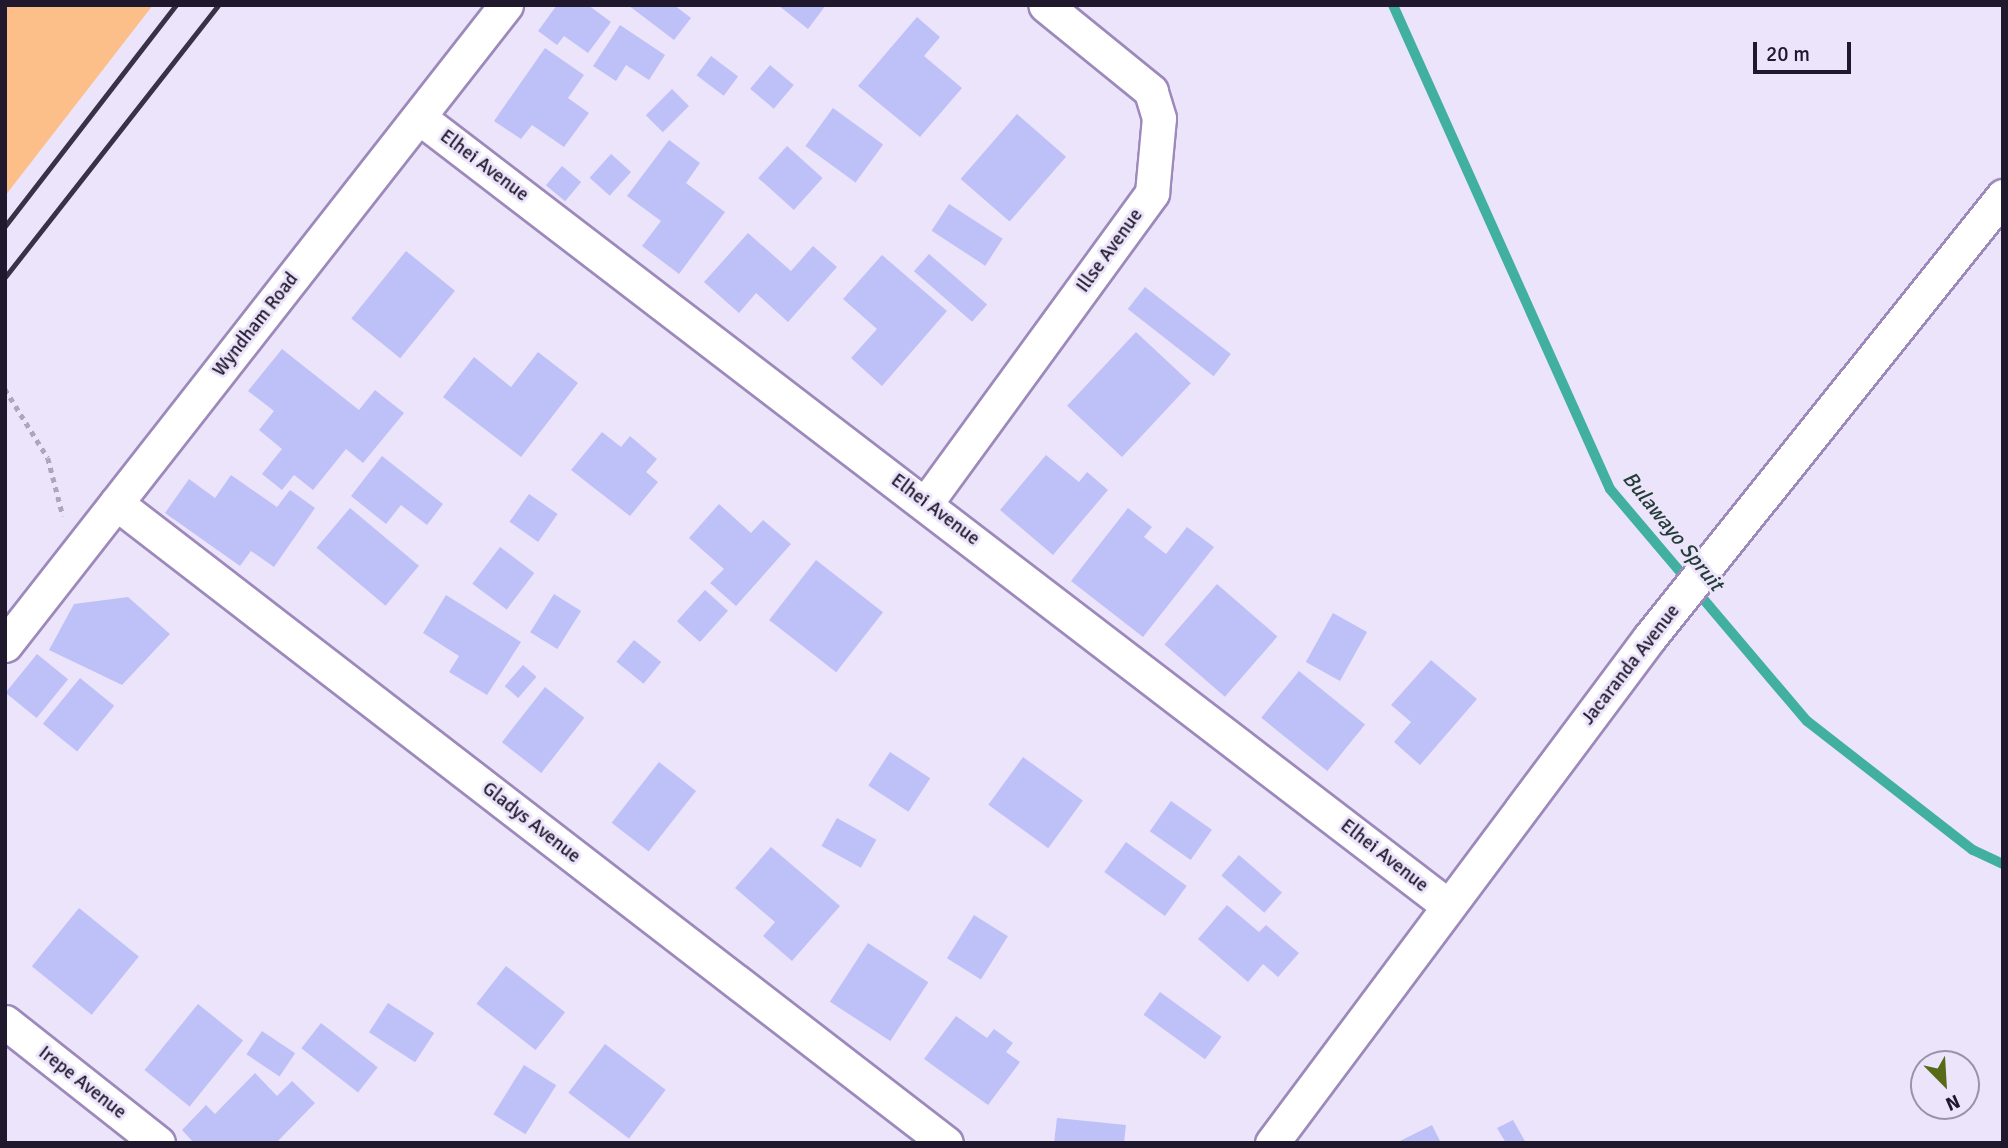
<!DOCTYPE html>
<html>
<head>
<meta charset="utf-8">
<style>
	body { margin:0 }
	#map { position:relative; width:2008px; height:1148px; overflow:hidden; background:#ece4fa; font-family:Signika,sans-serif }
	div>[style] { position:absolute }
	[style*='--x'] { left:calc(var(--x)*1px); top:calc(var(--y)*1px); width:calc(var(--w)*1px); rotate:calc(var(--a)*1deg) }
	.green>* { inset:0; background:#fcbf89 }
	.stream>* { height:10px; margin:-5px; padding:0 5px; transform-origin:5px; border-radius:5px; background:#41b0a1 }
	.building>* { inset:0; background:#bec1f8; transform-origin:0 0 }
	.path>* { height:4.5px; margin-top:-2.25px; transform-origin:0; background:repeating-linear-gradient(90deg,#ada5ba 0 5px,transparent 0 10px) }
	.roads { filter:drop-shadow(2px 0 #9d89bb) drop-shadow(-2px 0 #9d89bb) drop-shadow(0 2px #9d89bb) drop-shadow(0 -2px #9d89bb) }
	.street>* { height:33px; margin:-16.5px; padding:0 16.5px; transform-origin:16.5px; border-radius:16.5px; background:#fff }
	.rail>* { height:5px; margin:-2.5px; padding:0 2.5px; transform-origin:2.5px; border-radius:2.5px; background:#393146 }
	span { translate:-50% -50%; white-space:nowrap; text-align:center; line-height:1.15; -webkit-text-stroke:6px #ece4fa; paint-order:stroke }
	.street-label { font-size:19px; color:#20182c }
	.water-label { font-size:21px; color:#243d39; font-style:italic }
	.frame { position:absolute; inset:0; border:7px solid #20182c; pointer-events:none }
	.north { position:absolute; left:1910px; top:1050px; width:70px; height:70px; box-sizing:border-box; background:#ece4fa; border:2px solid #9a92a8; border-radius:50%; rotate:156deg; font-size:19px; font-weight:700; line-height:28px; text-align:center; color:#20182c }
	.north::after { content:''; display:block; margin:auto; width:24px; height:32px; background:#566a18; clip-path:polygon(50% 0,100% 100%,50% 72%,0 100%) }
	.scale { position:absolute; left:1753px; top:42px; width:98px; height:32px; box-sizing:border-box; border:4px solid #20182c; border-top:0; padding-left:9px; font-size:21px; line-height:24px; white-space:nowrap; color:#20182c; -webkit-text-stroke:5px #ece4fa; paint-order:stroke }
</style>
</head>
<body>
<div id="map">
	<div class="green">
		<div style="clip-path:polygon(5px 5px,153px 5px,5px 196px)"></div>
	</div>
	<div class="stream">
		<div style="--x:1393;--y:5;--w:530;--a:65.85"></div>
		<div style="--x:1610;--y:489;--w:304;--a:49.7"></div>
		<div style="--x:1807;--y:721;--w:210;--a:37.9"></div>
		<div style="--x:1973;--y:850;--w:33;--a:25"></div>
	</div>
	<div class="building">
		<div style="clip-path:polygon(557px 5px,588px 5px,611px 22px,588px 53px,564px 36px,557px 45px,538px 31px)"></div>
		<div style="clip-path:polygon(628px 5px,674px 5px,691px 18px,674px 40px)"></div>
		<div style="clip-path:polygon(778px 5px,826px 5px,808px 29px)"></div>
		<div style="clip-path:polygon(917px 17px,940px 37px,924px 56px,962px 88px,920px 137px,858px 86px)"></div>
		<div style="clip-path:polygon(620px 25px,665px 55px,649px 80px,626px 65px,616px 81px,593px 66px)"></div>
		<div style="clip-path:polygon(545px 48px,584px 75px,568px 98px,589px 113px,564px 147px,532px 125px,521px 139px,494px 121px)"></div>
		<div style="left:711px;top:56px;width:34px;height:24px;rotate:37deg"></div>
		<div style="left:770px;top:65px;width:31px;height:31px;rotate:40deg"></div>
		<div style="left:672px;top:89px;width:24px;height:37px;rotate:45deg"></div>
		<div style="left:833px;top:108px;width:62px;height:47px;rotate:36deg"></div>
		<div style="left:1017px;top:114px;width:65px;height:86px;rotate:41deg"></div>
		<div style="clip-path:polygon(669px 140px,700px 163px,686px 183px,725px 212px,679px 274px,642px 246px,661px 221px,627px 196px)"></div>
		<div style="left:787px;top:146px;width:48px;height:43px;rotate:42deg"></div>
		<div style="left:611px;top:154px;width:27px;height:32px;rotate:42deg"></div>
		<div style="left:562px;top:166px;width:25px;height:25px;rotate:40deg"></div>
		<div style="left:949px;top:204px;width:64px;height:32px;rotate:33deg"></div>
		<div style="clip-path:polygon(748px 233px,791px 271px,813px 246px,837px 267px,788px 322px,756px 293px,739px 313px,704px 282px)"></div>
		<div style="left:406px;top:251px;width:63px;height:87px;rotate:39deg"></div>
		<div style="left:929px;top:254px;width:77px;height:23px;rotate:41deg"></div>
		<div style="clip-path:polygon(882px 255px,947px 311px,882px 386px,851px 358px,877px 329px,843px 299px)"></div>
		<div style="left:1145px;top:287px;width:109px;height:28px;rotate:38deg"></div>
		<div style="left:1136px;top:332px;width:75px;height:101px;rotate:43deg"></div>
		<div style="clip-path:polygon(282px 349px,359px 410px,375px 390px,404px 413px,363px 463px,346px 449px,313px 490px,294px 475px,282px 490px,262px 474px,282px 449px,259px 430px,274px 411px,248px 391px)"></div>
		<div style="clip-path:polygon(538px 352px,578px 383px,521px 457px,443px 397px,474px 357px,511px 387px)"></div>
		<div style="clip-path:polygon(602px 432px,621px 447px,630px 436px,657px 459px,646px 472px,658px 482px,630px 516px,571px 470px)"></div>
		<div style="clip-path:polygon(1046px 455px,1079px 482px,1087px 472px,1108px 490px,1053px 555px,1000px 510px)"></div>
		<div style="clip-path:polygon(382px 456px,443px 504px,427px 525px,401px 505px,386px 524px,351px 496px)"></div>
		<div style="clip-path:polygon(231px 475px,277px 507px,290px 490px,315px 508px,274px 567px,251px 551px,240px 566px,165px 513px,189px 479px,215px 498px)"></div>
		<div style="left:529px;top:494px;width:35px;height:34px;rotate:35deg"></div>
		<div style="clip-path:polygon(719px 504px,751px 533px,763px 520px,791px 544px,736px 606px,710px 583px,724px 569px,689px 538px)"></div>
		<div style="left:350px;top:508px;width:90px;height:52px;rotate:40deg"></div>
		<div style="clip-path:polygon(1128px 508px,1152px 527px,1144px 537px,1166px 554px,1187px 527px,1214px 547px,1143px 637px,1071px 581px)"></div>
		<div style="left:500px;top:547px;width:43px;height:46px;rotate:37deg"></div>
		<div style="left:816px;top:560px;width:85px;height:76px;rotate:38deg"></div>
		<div style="left:1217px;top:584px;width:80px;height:80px;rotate:41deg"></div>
		<div style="left:705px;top:590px;width:31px;height:42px;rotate:42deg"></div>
		<div style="left:554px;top:594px;width:32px;height:45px;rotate:32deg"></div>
		<div style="clip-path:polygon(446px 595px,521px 642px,487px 695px,449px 672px,459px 656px,423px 633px)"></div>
		<div style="clip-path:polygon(128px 597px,170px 634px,122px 685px,49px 650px,74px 604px)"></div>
		<div style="left:1333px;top:613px;width:39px;height:56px;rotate:29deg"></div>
		<div style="left:634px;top:640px;width:35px;height:28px;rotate:39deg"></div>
		<div style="left:37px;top:654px;width:40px;height:50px;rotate:39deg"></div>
		<div style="clip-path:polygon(1431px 660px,1477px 699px,1420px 765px,1394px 742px,1411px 722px,1391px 705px)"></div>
		<div style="left:523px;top:665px;width:18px;height:28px;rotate:41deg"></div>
		<div style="left:1299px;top:671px;width:85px;height:60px;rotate:39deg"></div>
		<div style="left:80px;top:678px;width:44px;height:59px;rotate:39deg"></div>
		<div style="left:545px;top:687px;width:50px;height:70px;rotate:38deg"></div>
		<div style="left:890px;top:752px;width:48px;height:40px;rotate:33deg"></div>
		<div style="left:1023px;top:757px;width:74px;height:59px;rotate:36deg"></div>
		<div style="left:659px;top:762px;width:47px;height:77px;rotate:38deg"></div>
		<div style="left:1171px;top:801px;width:50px;height:37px;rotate:35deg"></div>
		<div style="left:837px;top:818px;width:45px;height:32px;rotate:29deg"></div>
		<div style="left:1126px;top:842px;width:75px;height:37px;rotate:36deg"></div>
		<div style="clip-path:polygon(771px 847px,840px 906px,792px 961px,763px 936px,775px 922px,735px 888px)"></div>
		<div style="left:1239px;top:855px;width:57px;height:27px;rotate:41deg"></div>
		<div style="clip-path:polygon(1227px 905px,1259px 932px,1266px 925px,1299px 953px,1278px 977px,1263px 964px,1248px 982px,1198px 939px)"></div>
		<div style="left:79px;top:908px;width:77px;height:75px;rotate:39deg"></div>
		<div style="left:974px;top:915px;width:40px;height:51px;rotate:32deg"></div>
		<div style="left:868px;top:943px;width:72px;height:70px;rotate:33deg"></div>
		<div style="left:506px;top:966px;width:75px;height:48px;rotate:38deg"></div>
		<div style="left:1160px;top:992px;width:76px;height:28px;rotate:36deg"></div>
		<div style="left:388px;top:1003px;width:55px;height:35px;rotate:33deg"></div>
		<div style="left:198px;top:1004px;width:58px;height:85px;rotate:39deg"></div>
		<div style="clip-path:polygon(956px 1016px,987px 1038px,994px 1029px,1013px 1043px,1006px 1052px,1020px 1062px,988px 1105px,924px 1059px)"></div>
		<div style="left:321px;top:1023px;width:72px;height:32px;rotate:38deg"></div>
		<div style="left:262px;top:1031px;width:40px;height:28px;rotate:34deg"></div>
		<div style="left:605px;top:1044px;width:76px;height:61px;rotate:37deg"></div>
		<div style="left:524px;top:1065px;width:38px;height:58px;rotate:32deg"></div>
		<div style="clip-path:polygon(255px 1073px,277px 1096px,292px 1081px,315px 1103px,276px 1143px,194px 1143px,182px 1130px,206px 1105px,215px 1114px)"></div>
		<div style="clip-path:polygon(1057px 1118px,1126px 1125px,1124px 1143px,1054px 1143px)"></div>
		<div style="clip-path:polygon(1513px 1120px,1526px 1143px,1506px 1143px,1497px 1128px)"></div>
		<div style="clip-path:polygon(1432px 1125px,1441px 1143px,1396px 1143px)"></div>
	</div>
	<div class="path">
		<div style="--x:5;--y:389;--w:81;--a:58.1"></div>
		<div style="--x:48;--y:458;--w:60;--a:75.5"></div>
	</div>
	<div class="roads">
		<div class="street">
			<div style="--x:420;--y:118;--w:1294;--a:37.46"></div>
			<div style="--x:116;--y:503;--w:1048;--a:37.64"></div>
			<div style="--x:926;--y:503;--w:384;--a:-53.9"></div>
			<div style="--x:1152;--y:193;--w:75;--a:-84.7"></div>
			<div style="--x:1159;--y:118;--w:28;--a:-107"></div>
			<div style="--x:1151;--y:91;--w:136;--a:-140.9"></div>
			<div style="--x:5;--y:645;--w:813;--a:-51.95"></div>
			<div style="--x:5;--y:1022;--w:195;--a:38.3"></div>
			<div style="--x:1272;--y:1143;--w:632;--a:-53.24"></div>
			<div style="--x:1650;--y:637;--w:565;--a:-51.32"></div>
		</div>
	</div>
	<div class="rail">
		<div style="--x:5;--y:226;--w:279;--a:-52.3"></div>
		<div style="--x:5;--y:277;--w:345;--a:-51.9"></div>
	</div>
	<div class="street-label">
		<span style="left:484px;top:166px;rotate:37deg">Elhei Avenue</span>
		<span style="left:1110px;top:251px;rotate:-54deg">Illse Avenue</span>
		<span style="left:256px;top:325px;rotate:-52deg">Wyndham Road</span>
		<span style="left:935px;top:510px;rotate:37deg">Elhei Avenue</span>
		<span style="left:1631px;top:665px;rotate:-52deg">Jacaranda Avenue</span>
		<span style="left:531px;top:823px;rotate:38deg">Gladys Avenue</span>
		<span style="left:1384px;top:856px;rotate:38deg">Elhei Avenue</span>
		<span style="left:82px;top:1083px;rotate:38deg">Irepe Avenue</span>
	</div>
	<div class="water-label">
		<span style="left:1673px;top:531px;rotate:51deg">Bulawayo Spruit</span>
	</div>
	<div class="frame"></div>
	<div class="north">N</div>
	<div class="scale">20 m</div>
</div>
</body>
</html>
